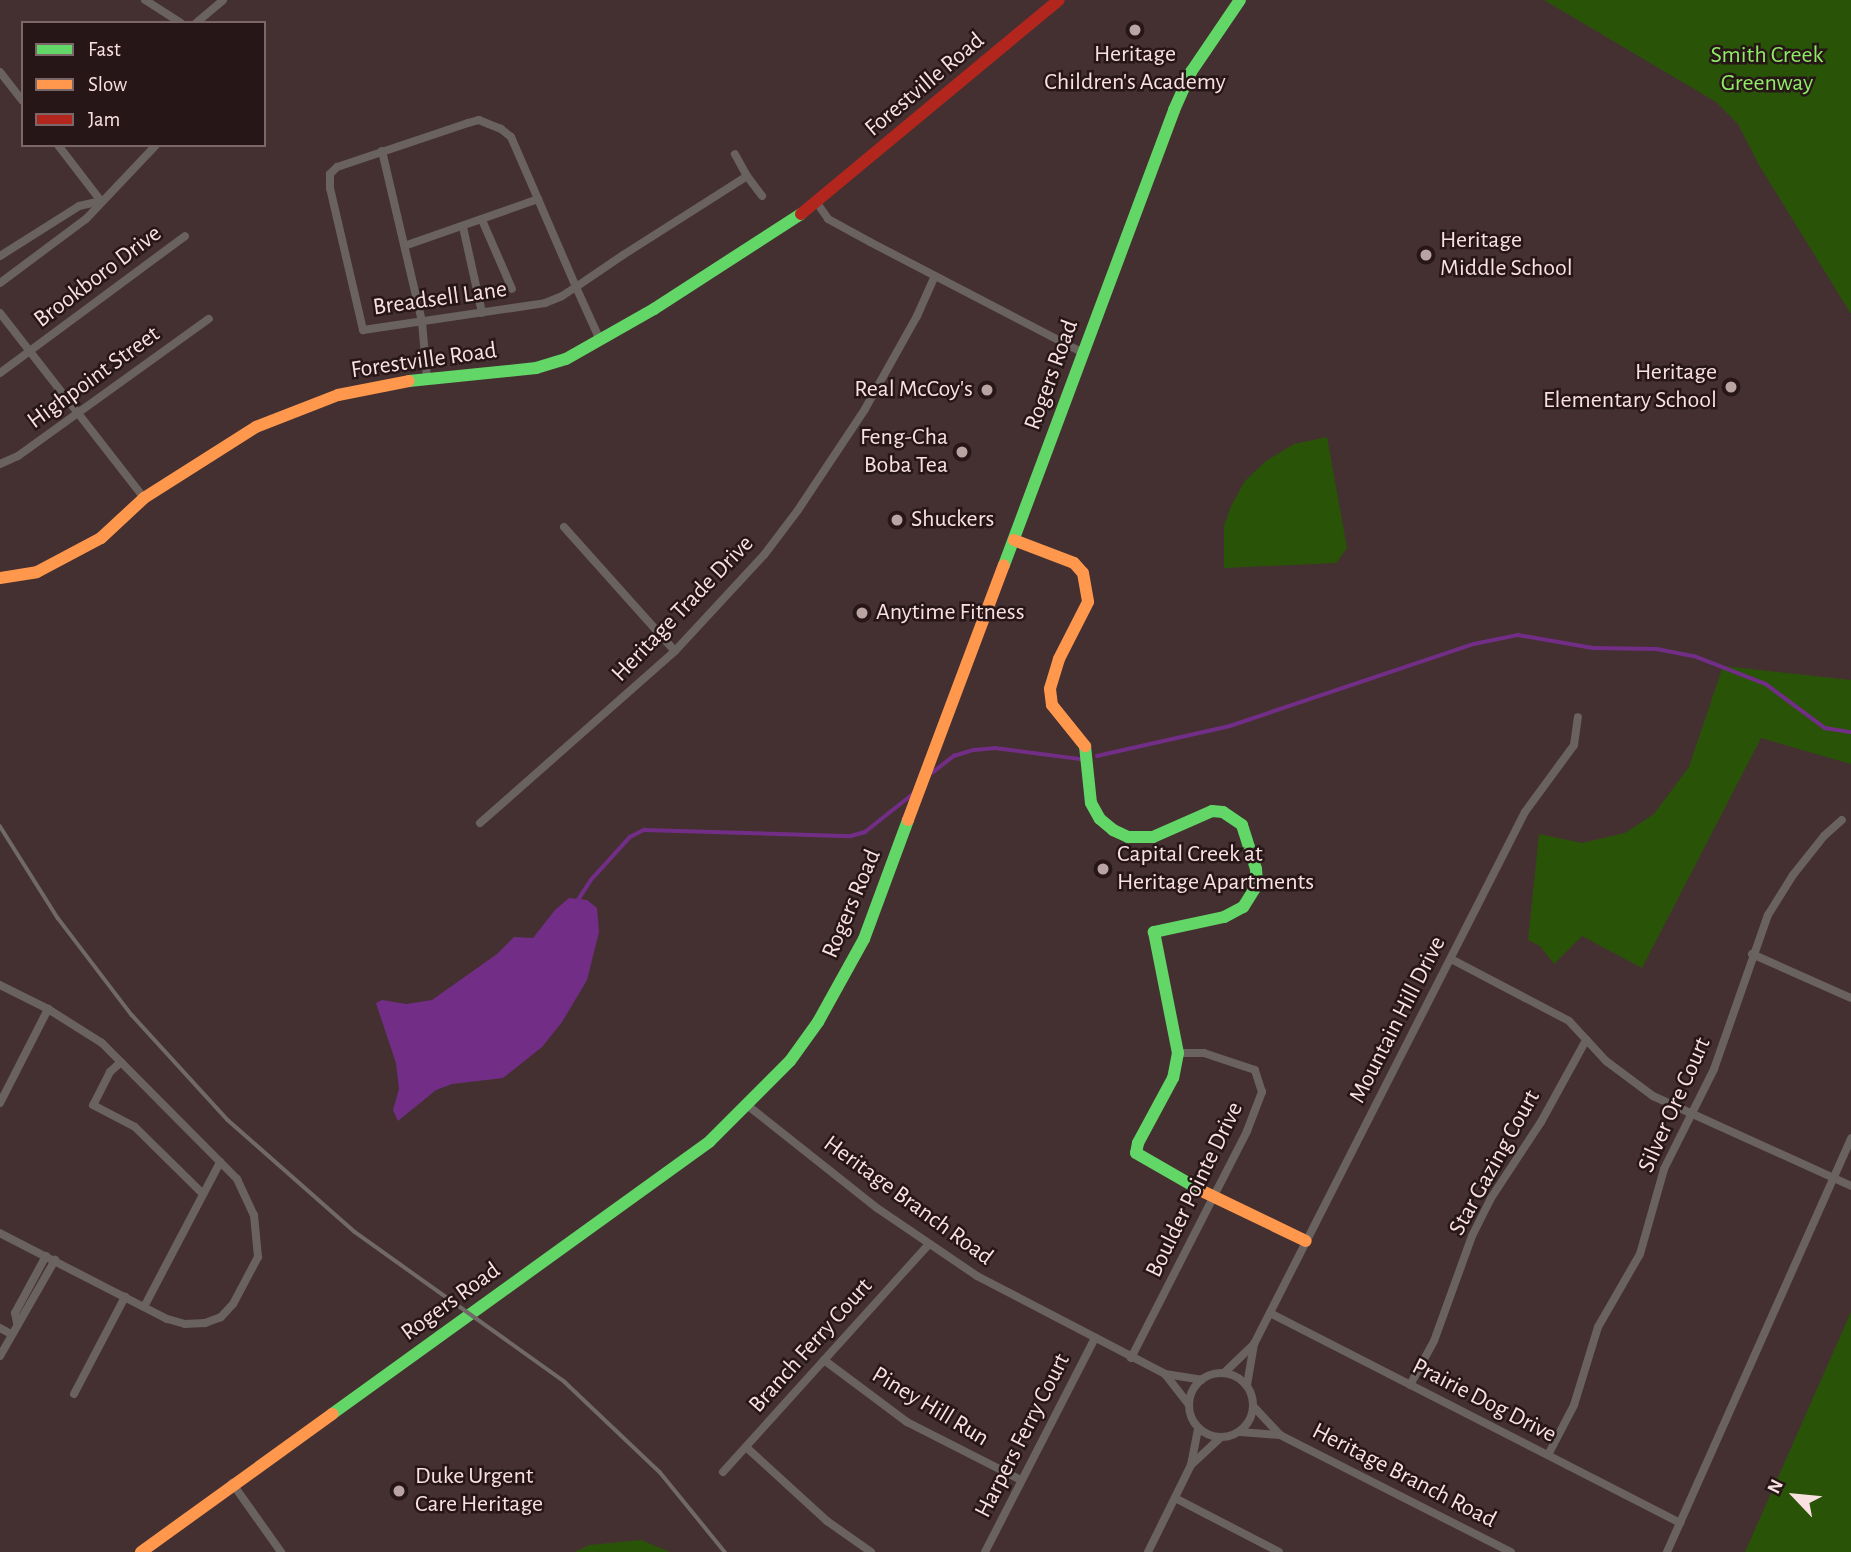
<!DOCTYPE html>
<html>
<head>
<meta charset="utf-8">
<style>
	body { margin:0 }
	#map { position:relative; width:1851px; height:1552px; overflow:hidden; background:#443031; font-family:"Alegreya Sans",sans-serif }
	div>[style] { position:absolute }
	[style*='--x'] { left:calc(var(--x)*1px); top:calc(var(--y)*1px); width:calc(var(--w)*1px); rotate:calc(var(--a)*1deg) }
	.green>* { inset:0; background:#295408 }
	.water>* { inset:0; background:#722e86 }
	.stream>* { height:3.5px; margin:-1.75px; padding:0 1.75px; transform-origin:1.75px; border-radius:1.75px; background:#722e86 }
	.street>* { height:8px; margin:-4px; padding:0 4px; transform-origin:4px; border-radius:4px; background:#69625e }
	.street>.ring { margin:-4px; padding:0; box-sizing:content-box; background:none; border:8px solid #69625e; border-radius:50% }
	.fast>* { height:12px; margin:-6px; padding:0 6px; transform-origin:6px; border-radius:6px; background:#63d668 }
	.slow>* { height:12px; margin:-6px; padding:0 6px; transform-origin:6px; border-radius:6px; background:#ff974d }
	.jam>* { height:12px; margin:-6px; padding:0 6px; transform-origin:6px; border-radius:6px; background:#b3261e }
	.rail>* { height:3.5px; margin:-1.75px; padding:0 1.75px; transform-origin:1.75px; border-radius:1.75px; background:#716967 }
	.dots>* { width:19px; height:19px; translate:-50% -50%; box-sizing:border-box; border:4px solid #271617; border-radius:50% }
	span { translate:-50% -50%; white-space:nowrap; text-align:center; line-height:1.15; -webkit-text-stroke:5px #271617; paint-order:stroke }
	.poi-label { font-size:24px; color:#fae1e1 }
	.left { translate:0 -50%; text-align:left }
	.right { translate:-100% -50%; text-align:right }
	.park-label { font-size:24px; color:#8eeb65 }
	.street-label { font-size:24px; color:#fae1e1 }
	.legend { position:absolute; left:21px; top:21px; width:245px; height:126px; box-sizing:border-box; background:#271617; border:2px solid #7b6768; margin:0; padding:9px 12px; list-style:none; font-size:21px; color:#fae1e1 }
	.legend li { display:flex; align-items:center; gap:14px; height:35px }
	.legend b { width:35px; border:2px solid #7b6768 }
	.north { position:absolute; left:1760px; top:1461px; width:70px; height:70px; -webkit-text-stroke:5px #271617; paint-order:stroke; rotate:296deg; font-size:19px; font-weight:700; line-height:28px; text-align:center; color:#fae1e1 }
	.north::after { content:''; display:block; margin:auto; width:24px; height:32px; background:#fae1e1; clip-path:polygon(50% 0,100% 100%,50% 72%,0 100%) }
</style>
</head>
<body>
<div id="map">
	<div class="green">
		<div style="clip-path:polygon(1544px 0,1851px 0,1851px 314px,1759px 165px,1738px 124px,1716px 102px)"></div>
		<div style="clip-path:polygon(1327px 437px,1347px 548px,1336px 563px,1224px 568px,1224px 526px,1231px 506px,1245px 481px,1266px 461px,1294px 444px)"></div>
		<div style="clip-path:polygon(1723px 666px,1851px 680px,1851px 764px,1761px 738px,1642px 968px,1582px 936px,1554px 964px,1540px 946px,1528px 940px,1539px 834px,1582px 843px,1625px 833px,1654px 814px,1689px 767px)"></div>
		<div style="clip-path:polygon(1851px 1312px,1851px 1552px,1745px 1552px)"></div>
		<div style="clip-path:polygon(641px 1540px,670px 1552px,575px 1552px,589px 1545px)"></div>
	</div>
	<div class="water">
		<div style="clip-path:polygon(569px 898px,587px 900px,597px 908px,599px 932px,587px 980px,562px 1022px,542px 1047px,503px 1078px,452px 1084px,436px 1090px,398px 1121px,393px 1110px,399px 1089px,396px 1063px,376px 1003px,382px 1000px,406px 1004px,432px 1000px,497px 954px,514px 937px,533px 938px,555px 910px)"></div>
	</div>
	<div class="stream">
		<div style="--x:1097;--y:756;--w:136;--a:-12.7"></div>
		<div style="--x:1230;--y:726;--w:257;--a:-18.6"></div>
		<div style="--x:1474;--y:644;--w:45;--a:-11.6"></div>
		<div style="--x:1518;--y:635;--w:76;--a:9.8"></div>
		<div style="--x:1593;--y:648;--w:64;--a:0.9"></div>
		<div style="--x:1657;--y:649;--w:38;--a:11"></div>
		<div style="--x:1694;--y:656;--w:77;--a:21.3"></div>
		<div style="--x:1766;--y:684;--w:74;--a:36.7"></div>
		<div style="--x:1825;--y:728;--w:26;--a:9"></div>
		<div style="--x:932;--y:773;--w:28;--a:-38"></div>
		<div style="--x:954;--y:756;--w:21;--a:-17"></div>
		<div style="--x:974;--y:750;--w:21;--a:-5"></div>
		<div style="--x:995;--y:748;--w:86;--a:7.4"></div>
		<div style="--x:578;--y:900;--w:24;--a:-57"></div>
		<div style="--x:591;--y:880;--w:58;--a:-47.8"></div>
		<div style="--x:630;--y:837;--w:16;--a:-27"></div>
		<div style="--x:644;--y:830;--w:207;--a:1.7"></div>
		<div style="--x:851;--y:836;--w:15;--a:-16"></div>
		<div style="--x:865;--y:832;--w:61;--a:-38.4"></div>
	</div>
	<div class="street">
		<div style="--x:145;--y:0;--w:43;--a:32.6"></div>
		<div style="--x:196;--y:23;--w:35;--a:-40"></div>
		<div style="--x:0;--y:72;--w:37;--a:52"></div>
		<div style="--x:58;--y:145;--w:71;--a:52.5"></div>
		<div style="--x:382;--y:151;--w:176;--a:76.8"></div>
		<div style="--x:422;--y:322;--w:56;--a:84.9"></div>
		<div style="--x:747;--y:176;--w:25;--a:53"></div>
		<div style="--x:817;--y:203;--w:19;--a:55"></div>
		<div style="--x:828;--y:219;--w:48;--a:28.7"></div>
		<div style="--x:870;--y:242;--w:240;--a:27.5"></div>
		<div style="--x:482;--y:220;--w:75;--a:66.5"></div>
		<div style="--x:463;--y:227;--w:88;--a:77.5"></div>
		<div style="--x:407;--y:245;--w:139;--a:-19.3"></div>
		<div style="--x:0;--y:256;--w:93;--a:-32.3"></div>
		<div style="--x:79;--y:206;--w:23;--a:-13"></div>
		<div style="--x:0;--y:283;--w:107;--a:-36.7"></div>
		<div style="--x:86;--y:219;--w:102;--a:-46.6"></div>
		<div style="--x:0;--y:313;--w:234;--a:52.1"></div>
		<div style="--x:600;--y:340;--w:58;--a:-114.4"></div>
		<div style="--x:576;--y:287;--w:96;--a:-113.4"></div>
		<div style="--x:538;--y:199;--w:68;--a:-113.5"></div>
		<div style="--x:511;--y:137;--w:13;--a:-141"></div>
		<div style="--x:501;--y:129;--w:24;--a:-158"></div>
		<div style="--x:479;--y:120;--w:11;--a:165"></div>
		<div style="--x:468;--y:123;--w:138;--a:161.4"></div>
		<div style="--x:337;--y:167;--w:10;--a:135"></div>
		<div style="--x:330;--y:174;--w:14;--a:90"></div>
		<div style="--x:330;--y:188;--w:146;--a:76.9"></div>
		<div style="--x:363;--y:330;--w:184;--a:-8.4"></div>
		<div style="--x:545;--y:303;--w:18;--a:-22"></div>
		<div style="--x:562;--y:296;--w:17;--a:-33"></div>
		<div style="--x:576;--y:287;--w:57;--a:-34.2"></div>
		<div style="--x:623;--y:255;--w:147;--a:-32.5"></div>
		<div style="--x:747;--y:176;--w:25;--a:-119"></div>
		<div style="--x:0;--y:373;--w:230;--a:-36.5"></div>
		<div style="--x:0;--y:464;--w:20;--a:-24"></div>
		<div style="--x:18;--y:456;--w:235;--a:-35.7"></div>
		<div style="--x:564;--y:527;--w:166;--a:48.2"></div>
		<div style="--x:480;--y:823;--w:260;--a:-41.4"></div>
		<div style="--x:675;--y:651;--w:131;--a:-47.2"></div>
		<div style="--x:764;--y:555;--w:56;--a:-52.9"></div>
		<div style="--x:798;--y:510;--w:121;--a:-56.4"></div>
		<div style="--x:865;--y:409;--w:107;--a:-60.8"></div>
		<div style="--x:917;--y:316;--w:42;--a:-65.9"></div>
		<div style="--x:1752;--y:954;--w:108;--a:24"></div>
		<div style="--x:1451;--y:959;--w:133;--a:27.7"></div>
		<div style="--x:1569;--y:1021;--w:54;--a:47.2"></div>
		<div style="--x:1606;--y:1061;--w:59;--a:36.7"></div>
		<div style="--x:1653;--y:1096;--w:217;--a:24.4"></div>
		<div style="--x:0;--y:985;--w:54;--a:26.6"></div>
		<div style="--x:48;--y:1009;--w:64;--a:32.2"></div>
		<div style="--x:102;--y:1043;--w:192;--a:45.2"></div>
		<div style="--x:237;--y:1179;--w:40;--a:65"></div>
		<div style="--x:254;--y:1215;--w:42;--a:84.6"></div>
		<div style="--x:258;--y:1257;--w:53;--a:118"></div>
		<div style="--x:233;--y:1304;--w:18;--a:133"></div>
		<div style="--x:221;--y:1317;--w:17;--a:159"></div>
		<div style="--x:205;--y:1323;--w:20;--a:177"></div>
		<div style="--x:185;--y:1324;--w:19;--a:-164"></div>
		<div style="--x:167;--y:1319;--w:188;--a:-152.8"></div>
		<div style="--x:121;--y:1062;--w:15;--a:138"></div>
		<div style="--x:110;--y:1072;--w:37;--a:117"></div>
		<div style="--x:93;--y:1105;--w:47;--a:27.6"></div>
		<div style="--x:135;--y:1127;--w:95;--a:44.6"></div>
		<div style="--x:0;--y:1103;--w:106;--a:-62.9"></div>
		<div style="--x:747;--y:1105;--w:166;--a:38.4"></div>
		<div style="--x:877;--y:1208;--w:121;--a:34.2"></div>
		<div style="--x:977;--y:1276;--w:212;--a:27.5"></div>
		<div style="--x:1165;--y:1374;--w:37;--a:9"></div>
		<div style="--x:144;--y:1307;--w:164;--a:-62.3"></div>
		<div style="--x:1270;--y:1313;--w:461;--a:27.1"></div>
		<div style="--x:17;--y:1323;--w:10;--a:-101"></div>
		<div style="--x:15;--y:1313;--w:65;--a:-61.5"></div>
		<div style="--x:0;--y:1328;--w:13;--a:29"></div>
		<div style="--x:0;--y:1356;--w:111;--a:-60.2"></div>
		<div style="--x:1131;--y:1358;--w:255;--a:-62.9"></div>
		<div style="--x:1247;--y:1131;--w:42;--a:-69"></div>
		<div style="--x:1262;--y:1092;--w:23;--a:-108"></div>
		<div style="--x:1255;--y:1070;--w:54;--a:-161.6"></div>
		<div style="--x:1204;--y:1053;--w:26;--a:180"></div>
		<div style="--x:824;--y:1360;--w:104;--a:36.8"></div>
		<div style="--x:907;--y:1422;--w:128;--a:27"></div>
		<div class="ring" style="left:1189px;top:1373px;width:56px;height:56px"></div>
		<div style="--x:1224;--y:1373;--w:42;--a:-44"></div>
		<div style="--x:1165;--y:1374;--w:39;--a:52"></div>
		<div style="--x:1247;--y:1385;--w:42;--a:-80.3"></div>
		<div style="--x:1254;--y:1344;--w:597;--a:-63.01"></div>
		<div style="--x:1525;--y:812;--w:83;--a:-53.8"></div>
		<div style="--x:1574;--y:745;--w:28;--a:-82"></div>
		<div style="--x:1410;--y:1385;--w:50;--a:-61.4"></div>
		<div style="--x:1434;--y:1341;--w:112;--a:-70.1"></div>
		<div style="--x:1472;--y:1236;--w:42;--a:-63.4"></div>
		<div style="--x:1491;--y:1198;--w:91;--a:-56.7"></div>
		<div style="--x:1541;--y:1122;--w:94;--a:-61.2"></div>
		<div style="--x:74;--y:1394;--w:110;--a:-62.3"></div>
		<div style="--x:1254;--y:1407;--w:38;--a:47"></div>
		<div style="--x:1240;--y:1432;--w:40;--a:4.3"></div>
		<div style="--x:1280;--y:1435;--w:259;--a:26.9"></div>
		<div style="--x:746;--y:1447;--w:110;--a:42.4"></div>
		<div style="--x:827;--y:1521;--w:54;--a:35.2"></div>
		<div style="--x:1548;--y:1455;--w:56;--a:-62.5"></div>
		<div style="--x:1574;--y:1405;--w:82;--a:-72.9"></div>
		<div style="--x:1598;--y:1327;--w:84;--a:-60.1"></div>
		<div style="--x:1640;--y:1254;--w:88;--a:-74.2"></div>
		<div style="--x:1664;--y:1169;--w:112;--a:-63.4"></div>
		<div style="--x:1714;--y:1069;--w:163;--a:-70.7"></div>
		<div style="--x:1768;--y:915;--w:47;--a:-58"></div>
		<div style="--x:1793;--y:875;--w:50;--a:-51.5"></div>
		<div style="--x:1824;--y:836;--w:24;--a:-42"></div>
		<div style="--x:1191;--y:1465;--w:40;--a:-43"></div>
		<div style="--x:723;--y:1472;--w:306;--a:-47.9"></div>
		<div style="--x:232;--y:1483;--w:85;--a:54.6"></div>
		<div style="--x:1175;--y:1498;--w:117;--a:27.4"></div>
		<div style="--x:985;--y:1552;--w:241;--a:-62.8"></div>
		<div style="--x:1148;--y:1552;--w:97;--a:-63.7"></div>
		<div style="--x:1191;--y:1465;--w:38;--a:-79"></div>
		<div style="--x:1667;--y:1552;--w:453;--a:-66"></div>
	</div>
	<div class="fast">
		<div style="--x:409;--y:381;--w:128;--a:-5.8"></div>
		<div style="--x:536;--y:368;--w:31;--a:-17"></div>
		<div style="--x:566;--y:359;--w:101;--a:-29.6"></div>
		<div style="--x:654;--y:309;--w:175;--a:-32.9"></div>
		<div style="--x:1004;--y:565;--w:486;--a:-69.5"></div>
		<div style="--x:1174;--y:110;--w:42;--a:-65.9"></div>
		<div style="--x:1191;--y:72;--w:87;--a:-55.8"></div>
		<div style="--x:1085;--y:746;--w:57;--a:84"></div>
		<div style="--x:1091;--y:803;--w:18;--a:61"></div>
		<div style="--x:1100;--y:819;--w:17;--a:40"></div>
		<div style="--x:1113;--y:830;--w:17;--a:25"></div>
		<div style="--x:1128;--y:837;--w:25;--a:0"></div>
		<div style="--x:1153;--y:837;--w:64;--a:-23.8"></div>
		<div style="--x:1212;--y:811;--w:11;--a:5"></div>
		<div style="--x:1223;--y:812;--w:23;--a:34"></div>
		<div style="--x:1242;--y:825;--w:46;--a:72.3"></div>
		<div style="--x:1256;--y:869;--w:16;--a:86"></div>
		<div style="--x:1257;--y:885;--w:26;--a:122"></div>
		<div style="--x:1243;--y:907;--w:21;--a:152"></div>
		<div style="--x:1224;--y:917;--w:72;--a:167.9"></div>
		<div style="--x:1154;--y:932;--w:123;--a:78.8"></div>
		<div style="--x:1178;--y:1053;--w:25;--a:101"></div>
		<div style="--x:1173;--y:1078;--w:74;--a:118.3"></div>
		<div style="--x:1138;--y:1143;--w:10;--a:101"></div>
		<div style="--x:1136;--y:1153;--w:76;--a:29.9"></div>
		<div style="--x:332;--y:1414;--w:466;--a:-35.8"></div>
		<div style="--x:710;--y:1141;--w:113;--a:-45"></div>
		<div style="--x:790;--y:1061;--w:48;--a:-54.3"></div>
		<div style="--x:818;--y:1022;--w:95;--a:-61"></div>
		<div style="--x:864;--y:939;--w:127;--a:-69.7"></div>
	</div>
	<div class="slow">
		<div style="--x:1014;--y:540;--w:64;--a:21"></div>
		<div style="--x:1074;--y:563;--w:13;--a:48"></div>
		<div style="--x:1083;--y:573;--w:29;--a:80"></div>
		<div style="--x:1088;--y:602;--w:64;--a:117"></div>
		<div style="--x:1059;--y:659;--w:31;--a:107"></div>
		<div style="--x:1050;--y:689;--w:16;--a:83"></div>
		<div style="--x:1052;--y:705;--w:53;--a:51.2"></div>
		<div style="--x:0;--y:578;--w:37;--a:-9"></div>
		<div style="--x:37;--y:572;--w:72;--a:-28"></div>
		<div style="--x:101;--y:538;--w:59;--a:-42.9"></div>
		<div style="--x:144;--y:498;--w:133;--a:-32.4"></div>
		<div style="--x:256;--y:427;--w:88;--a:-21.3"></div>
		<div style="--x:338;--y:395;--w:72;--a:-11.2"></div>
		<div style="--x:908;--y:820;--w:272;--a:-69.4"></div>
		<div style="--x:1202;--y:1191;--w:115;--a:25.7"></div>
		<div style="--x:141;--y:1552;--w:236;--a:-35.8"></div>
	</div>
	<div class="jam">
		<div style="--x:801;--y:214;--w:335;--a:-39.7"></div>
	</div>
	<div class="rail">
		<div style="--x:0;--y:826;--w:109;--a:57.8"></div>
		<div style="--x:58;--y:918;--w:122;--a:52.7"></div>
		<div style="--x:132;--y:1015;--w:142;--a:47.6"></div>
		<div style="--x:228;--y:1120;--w:169;--a:41.4"></div>
		<div style="--x:355;--y:1232;--w:258;--a:35.5"></div>
		<div style="--x:565;--y:1382;--w:131;--a:43.5"></div>
		<div style="--x:660;--y:1472;--w:103;--a:50.9"></div>
	</div>
	<div class="dots">
		<div style="left:1135px;top:30px;background:#baa3a3"></div>
		<div style="left:1426px;top:255px;background:#baa3a3"></div>
		<div style="left:1731px;top:387px;background:#baa3a3"></div>
		<div style="left:987px;top:390px;background:#baa3a3"></div>
		<div style="left:962px;top:452px;background:#baa3a3"></div>
		<div style="left:897px;top:520px;background:#baa3a3"></div>
		<div style="left:862px;top:613px;background:#baa3a3"></div>
		<div style="left:1103px;top:869px;background:#baa3a3"></div>
		<div style="left:399px;top:1491px;background:#baa3a3"></div>
	</div>
	<div class="poi-label">
		<span style="left:1135px;top:69px">Heritage<br>Children's Academy</span>
		<span class="left" style="left:1440px;top:255px">Heritage<br>Middle School</span>
		<span class="right" style="left:1717px;top:387px">Heritage<br>Elementary School</span>
		<span class="right" style="left:973px;top:390px">Real McCoy's</span>
		<span class="right" style="left:948px;top:452px">Feng-Cha<br>Boba Tea</span>
		<span class="left" style="left:911px;top:520px">Shuckers</span>
		<span class="left" style="left:876px;top:613px">Anytime Fitness</span>
		<span class="left" style="left:1117px;top:869px">Capital Creek at<br>Heritage Apartments</span>
		<span class="left" style="left:415px;top:1491px">Duke Urgent<br>Care Heritage</span>
	</div>
	<div class="park-label">
		<span style="left:1767px;top:70px">Smith Creek<br>Greenway</span>
	</div>
	<div class="street-label">
		<span style="left:925px;top:85px;rotate:-40deg">Forestville Road</span>
		<span style="left:98px;top:277px;rotate:-37deg">Brookboro Drive</span>
		<span style="left:440px;top:299px;rotate:-8deg">Breadsell Lane</span>
		<span style="left:424px;top:361px;rotate:-8deg">Forestville Road</span>
		<span style="left:1052px;top:375px;rotate:-70deg">Rogers Road</span>
		<span style="left:94px;top:378px;rotate:-36deg">Highpoint Street</span>
		<span style="left:683px;top:609px;rotate:-46deg">Heritage Trade Drive</span>
		<span style="left:852px;top:904px;rotate:-67deg">Rogers Road</span>
		<span style="left:1398px;top:1020px;rotate:-63deg">Mountain Hill Drive</span>
		<span style="left:1675px;top:1105px;rotate:-66deg">Silver Ore Court</span>
		<span style="left:1495px;top:1163px;rotate:-61deg">Star Gazing Court</span>
		<span style="left:1195px;top:1190px;rotate:-64deg">Boulder Pointe Drive</span>
		<span style="left:908px;top:1201px;rotate:36deg">Heritage Branch Road</span>
		<span style="left:451px;top:1302px;rotate:-36deg">Rogers Road</span>
		<span style="left:811px;top:1346px;rotate:-48deg">Branch Ferry Court</span>
		<span style="left:1484px;top:1401px;rotate:27deg">Prairie Dog Drive</span>
		<span style="left:930px;top:1407px;rotate:31deg">Piney Hill Run</span>
		<span style="left:1023px;top:1436px;rotate:-63deg">Harpers Ferry Court</span>
		<span style="left:1404px;top:1476px;rotate:27deg">Heritage Branch Road</span>
	</div>
	<ul class="legend">
	<li><b style="height:9px;background:#63d668"></b>Fast</li>
	<li><b style="height:9px;background:#ff974d"></b>Slow</li>
	<li><b style="height:9px;background:#b3261e"></b>Jam</li>
	</ul>
	<div class="north">N</div>
</div>
</body>
</html>
